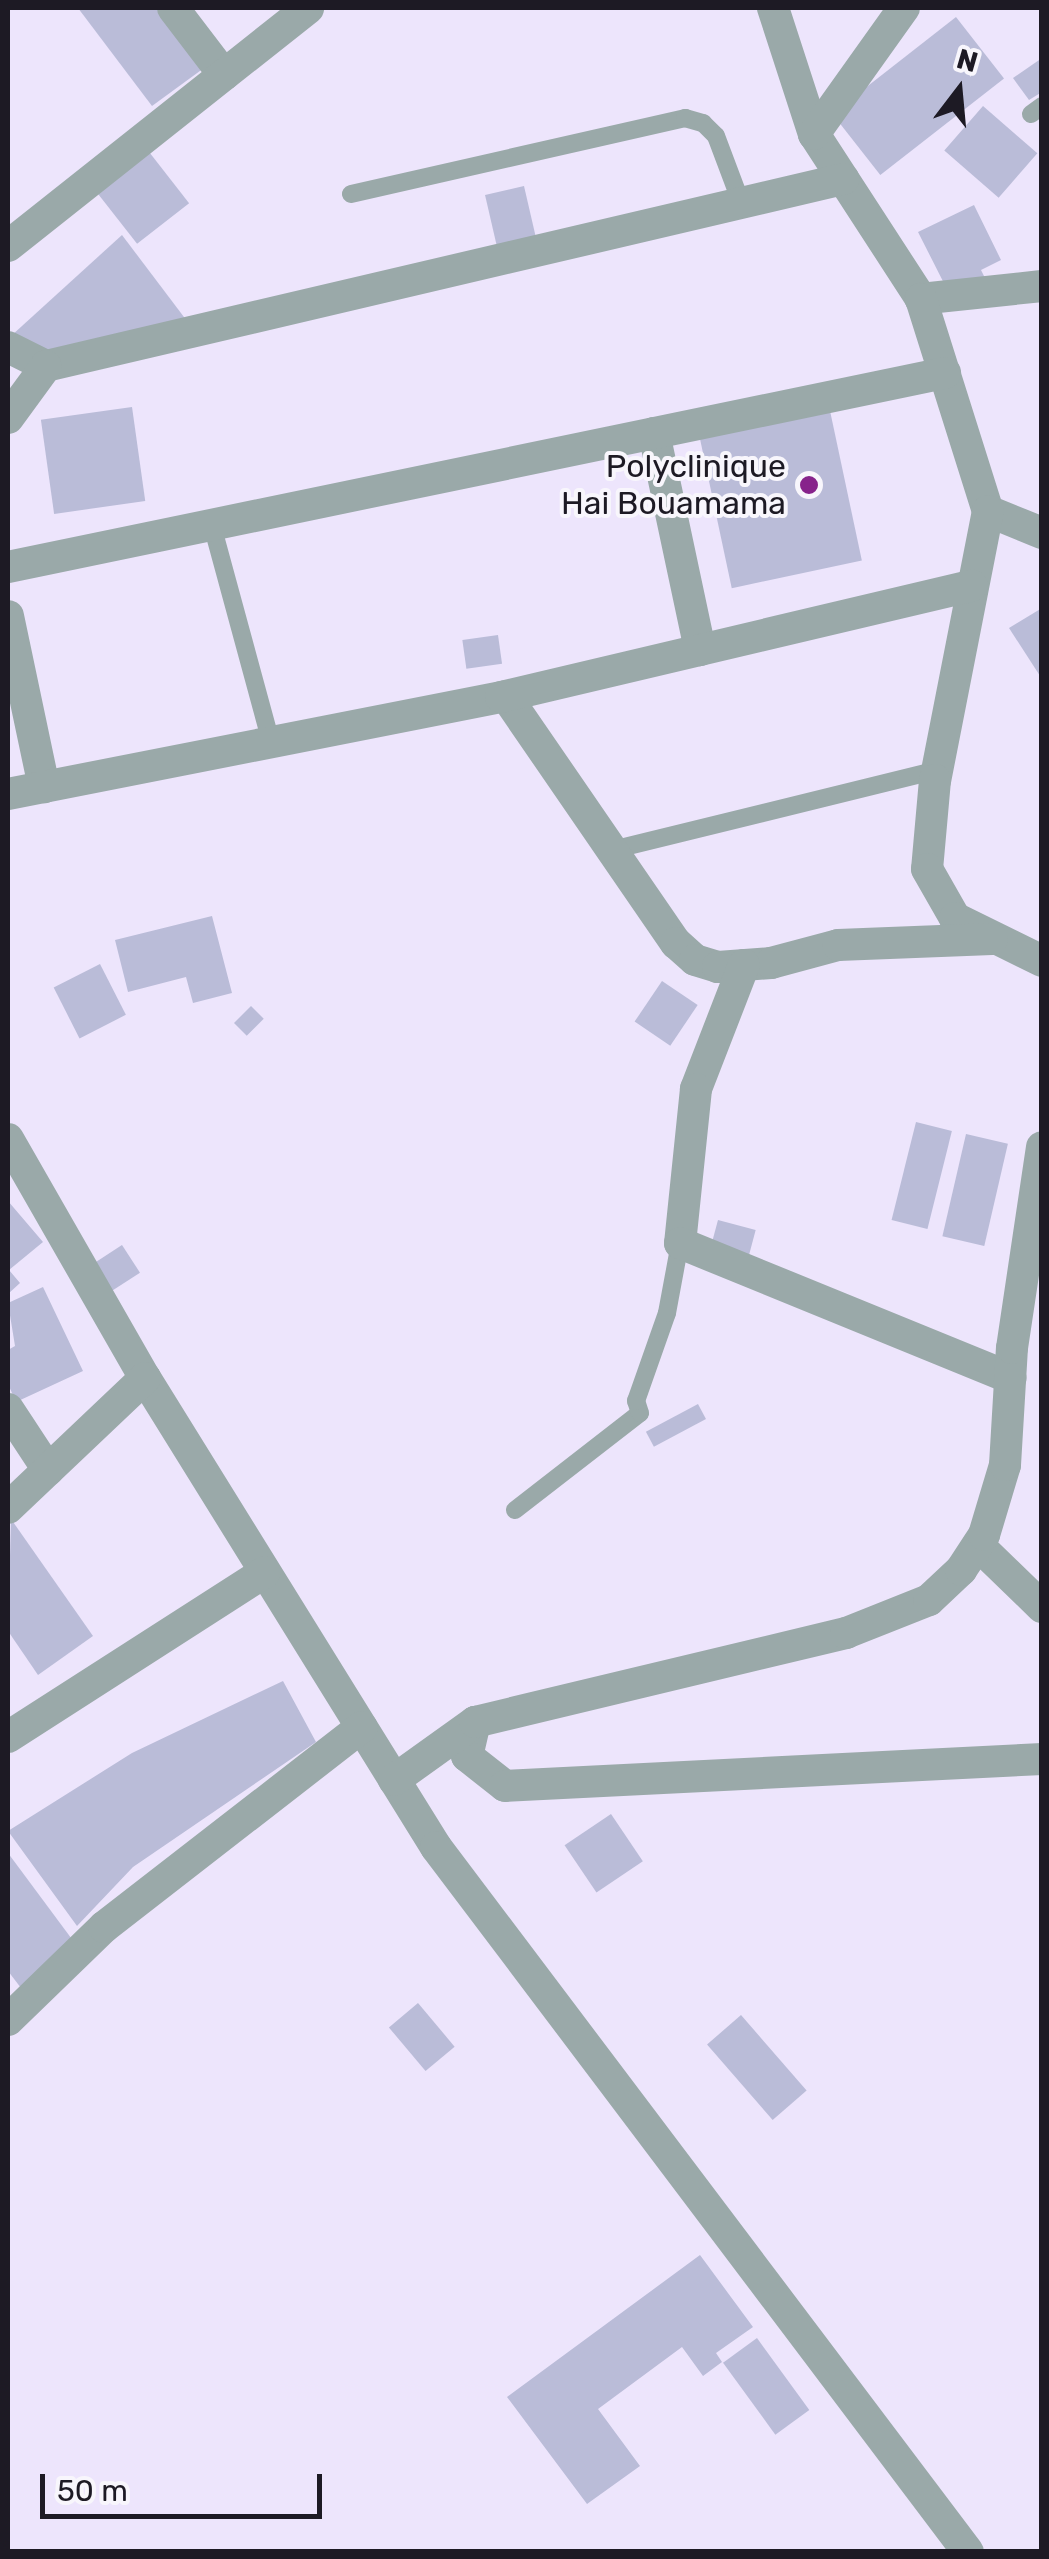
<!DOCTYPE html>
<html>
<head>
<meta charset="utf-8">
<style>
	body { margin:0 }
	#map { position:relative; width:1049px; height:2559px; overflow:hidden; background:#ede5fc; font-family:Rubik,sans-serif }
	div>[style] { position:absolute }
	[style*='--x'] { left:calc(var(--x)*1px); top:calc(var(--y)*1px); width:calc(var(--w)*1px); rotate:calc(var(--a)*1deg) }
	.building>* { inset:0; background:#babcd8; transform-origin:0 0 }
	.service>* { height:18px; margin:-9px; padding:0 9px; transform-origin:9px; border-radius:9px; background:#9aa9a9 }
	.minor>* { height:32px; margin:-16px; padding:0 16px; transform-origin:16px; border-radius:16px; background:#9aa9a9 }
	.dots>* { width:28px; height:28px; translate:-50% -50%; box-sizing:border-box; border:5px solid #f8f6fc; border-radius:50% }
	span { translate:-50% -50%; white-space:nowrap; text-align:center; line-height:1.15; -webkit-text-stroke:8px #f8f6fc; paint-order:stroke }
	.poi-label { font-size:32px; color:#1d1a24 }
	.right { translate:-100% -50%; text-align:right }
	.frame { position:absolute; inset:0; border:10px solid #1d1a24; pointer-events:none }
	.north { position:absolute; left:909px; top:40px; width:100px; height:100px; -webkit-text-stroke:8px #f8f6fc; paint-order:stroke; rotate:16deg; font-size:28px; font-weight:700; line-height:40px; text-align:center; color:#1d1a24 }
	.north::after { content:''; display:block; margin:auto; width:35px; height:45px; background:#1d1a24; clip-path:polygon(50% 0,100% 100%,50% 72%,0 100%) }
	.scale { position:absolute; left:40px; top:2474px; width:282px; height:45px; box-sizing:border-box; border:5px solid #1d1a24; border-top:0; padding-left:12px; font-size:30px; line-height:35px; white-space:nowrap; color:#1d1a24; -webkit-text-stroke:8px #f8f6fc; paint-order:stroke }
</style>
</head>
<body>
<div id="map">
	<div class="building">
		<div style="clip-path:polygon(78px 8px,159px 8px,204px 68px,152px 106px)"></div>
		<div style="left:956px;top:17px;width:78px;height:157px;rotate:52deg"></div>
		<div style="clip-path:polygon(1042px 58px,1042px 92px,1029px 100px,1013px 78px)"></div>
		<div style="left:983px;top:106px;width:72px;height:59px;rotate:41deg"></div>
		<div style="left:146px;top:148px;width:70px;height:66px;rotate:52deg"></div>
		<div style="left:524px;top:186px;width:55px;height:40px;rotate:77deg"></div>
		<div style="clip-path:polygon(974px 205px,1001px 260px,981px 270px,990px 288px,955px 305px,918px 232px)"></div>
		<div style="clip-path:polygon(122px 235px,190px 325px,51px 355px,11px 336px)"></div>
		<div style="left:829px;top:406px;width:158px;height:133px;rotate:78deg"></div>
		<div style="left:132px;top:407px;width:95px;height:92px;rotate:82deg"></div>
		<div style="clip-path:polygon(1042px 608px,1042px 679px,1009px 628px)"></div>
		<div style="left:498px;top:635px;width:29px;height:36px;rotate:82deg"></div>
		<div style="clip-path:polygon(212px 916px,232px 993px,193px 1003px,186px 977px,128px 992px,115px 940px)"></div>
		<div style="left:100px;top:964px;width:57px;height:52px;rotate:63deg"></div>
		<div style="left:662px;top:981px;width:43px;height:49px;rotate:34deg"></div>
		<div style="left:251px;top:1006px;width:18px;height:24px;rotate:45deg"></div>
		<div style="left:916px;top:1122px;width:37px;height:101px;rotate:14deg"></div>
		<div style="left:966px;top:1134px;width:43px;height:105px;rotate:13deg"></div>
		<div style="clip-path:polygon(8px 1201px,43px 1242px,9px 1270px,20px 1283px,8px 1294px)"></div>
		<div style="left:718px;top:1220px;width:39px;height:28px;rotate:15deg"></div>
		<div style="left:122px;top:1245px;width:33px;height:43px;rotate:57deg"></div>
		<div style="clip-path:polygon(43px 1287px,83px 1371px,16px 1402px,8px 1384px,8px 1350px,15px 1346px,8px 1303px)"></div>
		<div style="left:698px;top:1404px;width:17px;height:59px;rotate:62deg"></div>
		<div style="clip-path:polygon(11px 1519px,93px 1636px,38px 1675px,8px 1631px)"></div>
		<div style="clip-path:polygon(283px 1681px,316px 1742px,133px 1867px,77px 1926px,8px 1831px,132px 1753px)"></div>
		<div style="left:611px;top:1814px;width:57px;height:56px;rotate:56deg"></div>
		<div style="clip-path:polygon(8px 1853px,77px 1946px,21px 1988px,8px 1971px)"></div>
		<div style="left:418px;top:2003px;width:57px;height:38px;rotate:50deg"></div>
		<div style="left:741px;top:2015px;width:100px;height:45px;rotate:49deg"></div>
		<div style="clip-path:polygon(700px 2255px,753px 2327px,716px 2353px,722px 2362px,703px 2376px,682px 2347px,598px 2409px,640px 2466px,587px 2504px,507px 2397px)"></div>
		<div style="left:757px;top:2338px;width:89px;height:42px;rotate:54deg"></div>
	</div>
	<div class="service">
		<div style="--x:1031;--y:114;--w:14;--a:-36"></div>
		<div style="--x:351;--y:194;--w:343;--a:-12.8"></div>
		<div style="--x:685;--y:118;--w:19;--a:16"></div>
		<div style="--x:703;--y:123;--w:18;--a:45"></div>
		<div style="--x:716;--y:136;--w:74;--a:69.4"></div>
		<div style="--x:212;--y:525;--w:225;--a:74.8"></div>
		<div style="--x:612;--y:850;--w:336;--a:-13.8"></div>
		<div style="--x:515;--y:1510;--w:158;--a:-37.8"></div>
		<div style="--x:640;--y:1413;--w:13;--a:-108"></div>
		<div style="--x:636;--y:1401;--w:93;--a:-70.6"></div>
		<div style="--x:667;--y:1313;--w:71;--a:-79.5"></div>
	</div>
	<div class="minor">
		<div style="--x:173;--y:8;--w:84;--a:52.7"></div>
		<div style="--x:773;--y:8;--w:133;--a:72"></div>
		<div style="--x:814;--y:134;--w:197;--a:57"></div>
		<div style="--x:814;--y:134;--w:155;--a:-54.5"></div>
		<div style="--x:8;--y:246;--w:383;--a:-38.4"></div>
		<div style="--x:1042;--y:286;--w:122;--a:173.9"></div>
		<div style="--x:921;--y:299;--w:222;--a:72.5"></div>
		<div style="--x:988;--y:511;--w:58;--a:22.2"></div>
		<div style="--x:8;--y:347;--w:42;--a:26.6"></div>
		<div style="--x:46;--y:366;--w:819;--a:-13.2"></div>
		<div style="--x:8;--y:418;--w:64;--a:-53.8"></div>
		<div style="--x:654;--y:433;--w:222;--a:78"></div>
		<div style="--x:988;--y:511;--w:274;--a:101.1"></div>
		<div style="--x:935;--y:780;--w:89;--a:95.1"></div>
		<div style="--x:927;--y:869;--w:56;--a:60.3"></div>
		<div style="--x:955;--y:918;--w:97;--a:26.3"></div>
		<div style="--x:8;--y:567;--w:957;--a:-11.7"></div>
		<div style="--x:8;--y:616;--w:175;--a:78.1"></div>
		<div style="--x:506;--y:696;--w:300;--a:55.5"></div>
		<div style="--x:676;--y:943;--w:25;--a:42"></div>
		<div style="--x:695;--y:960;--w:24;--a:17"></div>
		<div style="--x:718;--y:967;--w:53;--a:-4.3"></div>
		<div style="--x:771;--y:963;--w:69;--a:-15"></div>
		<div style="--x:838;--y:945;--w:154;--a:-2.2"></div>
		<div style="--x:8;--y:794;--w:502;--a:-11.13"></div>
		<div style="--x:501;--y:697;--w:484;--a:-13.3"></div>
		<div style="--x:744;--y:965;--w:133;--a:111.2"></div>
		<div style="--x:696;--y:1089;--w:155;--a:95.9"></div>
		<div style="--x:680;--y:1243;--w:357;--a:22.2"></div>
		<div style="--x:8;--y:1139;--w:275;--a:60.2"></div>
		<div style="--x:145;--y:1378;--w:552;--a:58.18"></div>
		<div style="--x:436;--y:1847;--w:883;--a:52.96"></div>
		<div style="--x:8;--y:1409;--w:73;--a:56.7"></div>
		<div style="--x:8;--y:1508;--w:189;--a:-43.5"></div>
		<div style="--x:978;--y:1545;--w:89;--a:44.1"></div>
		<div style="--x:475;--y:1722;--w:35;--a:103"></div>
		<div style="--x:467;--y:1756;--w:48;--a:38.3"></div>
		<div style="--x:505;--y:1786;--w:538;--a:-2.88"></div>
		<div style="--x:8;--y:1737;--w:305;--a:-32.7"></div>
		<div style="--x:394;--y:1780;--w:100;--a:-35.6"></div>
		<div style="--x:475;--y:1722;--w:382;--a:-13.5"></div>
		<div style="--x:846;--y:1633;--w:89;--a:-21.7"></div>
		<div style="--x:929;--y:1600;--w:44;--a:-43.2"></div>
		<div style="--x:961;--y:1570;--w:42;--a:-56.7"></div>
		<div style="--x:984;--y:1535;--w:73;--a:-73.3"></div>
		<div style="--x:1005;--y:1465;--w:117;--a:-86.6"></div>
		<div style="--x:1012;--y:1348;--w:203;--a:-81.5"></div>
		<div style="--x:8;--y:2020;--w:134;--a:-44.1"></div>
		<div style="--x:104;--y:1927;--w:326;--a:-37.8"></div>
	</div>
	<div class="dots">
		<div style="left:809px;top:485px;background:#87238b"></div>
	</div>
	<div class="poi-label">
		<span class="right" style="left:786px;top:485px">Polyclinique<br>Hai Bouamama</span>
	</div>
	<div class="frame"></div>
	<div class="north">N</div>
	<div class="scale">50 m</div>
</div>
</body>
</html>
